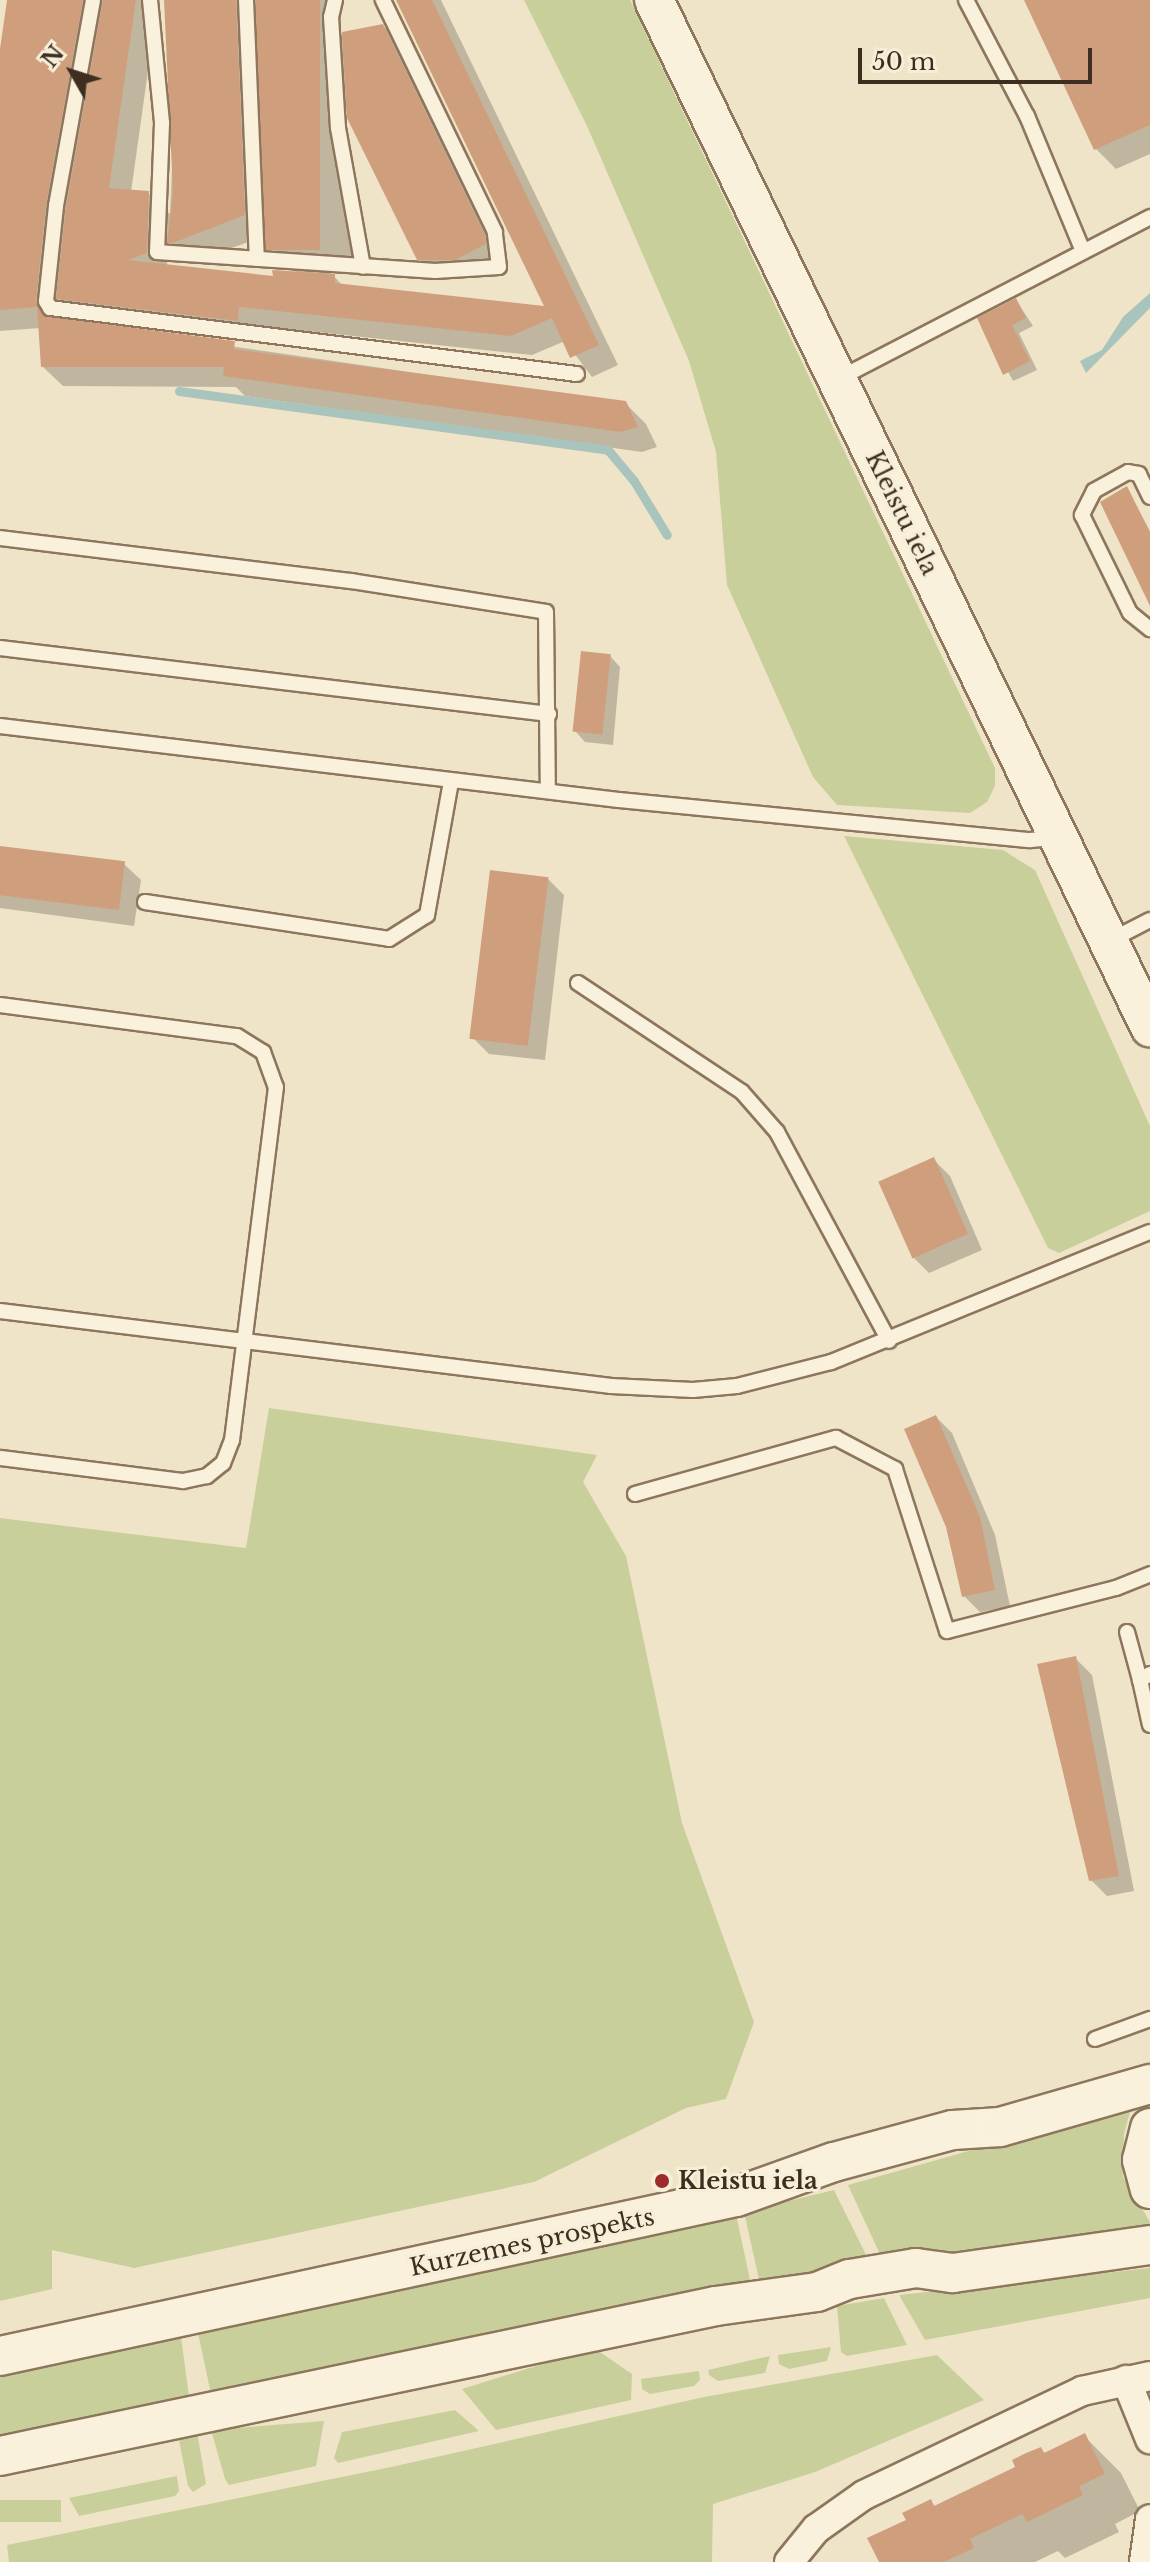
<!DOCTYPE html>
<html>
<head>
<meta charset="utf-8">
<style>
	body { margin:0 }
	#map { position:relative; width:1150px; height:2562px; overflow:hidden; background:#f0e4c8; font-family:"Libre Baskerville",serif }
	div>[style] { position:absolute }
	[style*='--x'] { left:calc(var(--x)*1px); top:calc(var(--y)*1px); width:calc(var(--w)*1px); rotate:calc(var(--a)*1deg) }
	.green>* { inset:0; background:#c9cf9b; transform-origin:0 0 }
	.water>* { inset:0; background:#a9c4bc }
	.shadow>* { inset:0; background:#0003 }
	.stream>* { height:9px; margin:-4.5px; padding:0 4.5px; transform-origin:4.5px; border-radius:4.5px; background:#a9c4bc }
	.building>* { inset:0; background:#cf9f7d; transform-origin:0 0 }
	.roads { filter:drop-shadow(2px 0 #8d765c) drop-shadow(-2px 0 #8d765c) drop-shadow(0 2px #8d765c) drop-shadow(0 -2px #8d765c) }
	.lane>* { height:14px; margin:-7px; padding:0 7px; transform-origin:7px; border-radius:7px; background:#faf1dc }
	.street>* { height:28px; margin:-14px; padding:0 14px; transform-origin:14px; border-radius:14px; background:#faf1dc }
	.secondary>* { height:38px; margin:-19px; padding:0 19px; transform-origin:19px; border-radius:19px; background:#faf1dc }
	.dots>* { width:22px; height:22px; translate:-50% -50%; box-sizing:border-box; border:4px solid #f7eed8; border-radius:50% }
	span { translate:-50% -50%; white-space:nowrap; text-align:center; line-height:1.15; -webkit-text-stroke:6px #f7eed8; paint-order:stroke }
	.street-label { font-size:24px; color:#3d2e20 }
	.poi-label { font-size:24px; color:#3d2e20; font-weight:700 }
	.left { translate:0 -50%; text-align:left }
	.north { position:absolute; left:32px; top:32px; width:80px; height:80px; -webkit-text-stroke:6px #f7eed8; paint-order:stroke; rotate:309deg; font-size:22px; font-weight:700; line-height:32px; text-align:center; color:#3d2e20 }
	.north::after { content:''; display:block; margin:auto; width:28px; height:36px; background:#3d2e20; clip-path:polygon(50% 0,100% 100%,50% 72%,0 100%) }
	.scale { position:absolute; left:858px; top:48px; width:234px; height:36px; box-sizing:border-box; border:4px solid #3d2e20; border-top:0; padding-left:10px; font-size:24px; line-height:28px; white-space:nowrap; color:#3d2e20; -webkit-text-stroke:6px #f7eed8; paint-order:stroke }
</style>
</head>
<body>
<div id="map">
	<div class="green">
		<div style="clip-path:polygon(524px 0,630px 0,995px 768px,995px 786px,987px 802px,970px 813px,837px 805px,813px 777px,727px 585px,716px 452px,689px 361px,587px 126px)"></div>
		<div style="clip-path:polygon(844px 836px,1003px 850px,1035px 870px,1150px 1126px,1150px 1211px,1059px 1253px,1048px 1248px)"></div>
		<div style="clip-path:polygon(269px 1408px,597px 1455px,583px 1482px,626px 1556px,682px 1823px,754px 2022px,726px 2099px,686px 2108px,534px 2182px,134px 2268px,52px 2250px,52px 2289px,0 2301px,0 1518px,246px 1548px)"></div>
		<div style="clip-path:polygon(1132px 2105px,1124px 2134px,1123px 2177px,1150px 2222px,1150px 2234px,885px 2265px,848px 2185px)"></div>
		<div style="clip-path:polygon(834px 2190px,872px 2267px,760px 2284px,744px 2212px)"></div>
		<div style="left:736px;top:2214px;width:73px;height:551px;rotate:78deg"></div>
		<div style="clip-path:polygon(1150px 2268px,1150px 2298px,925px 2340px,899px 2295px)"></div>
		<div style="clip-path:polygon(884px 2298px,907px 2345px,847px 2356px,841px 2352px,837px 2306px)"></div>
		<div style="clip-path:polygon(181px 2337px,189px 2396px,0 2438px,0 2373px)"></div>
		<div style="clip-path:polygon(831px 2347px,827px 2361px,789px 2369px,779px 2364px,778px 2355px)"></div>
		<div style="clip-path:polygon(594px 2348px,632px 2374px,631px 2400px,496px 2430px,462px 2389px)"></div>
		<div style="clip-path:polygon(937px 2355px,984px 2400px,815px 2472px,713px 2504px,712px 2562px,9px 2562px,7px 2545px,391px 2467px,704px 2397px)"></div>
		<div style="clip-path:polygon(770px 2356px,765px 2373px,718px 2381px,709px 2375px,708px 2370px)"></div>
		<div style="clip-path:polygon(699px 2371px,700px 2380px,694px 2386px,650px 2394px,642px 2389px,641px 2379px)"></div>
		<div style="clip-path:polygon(455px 2410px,479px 2431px,338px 2463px,334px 2458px,342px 2432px)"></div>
		<div style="clip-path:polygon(324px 2421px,316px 2466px,229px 2485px,225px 2479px,211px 2430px)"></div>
		<div style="clip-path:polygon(197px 2432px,206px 2484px,193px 2492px,188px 2486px,178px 2435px)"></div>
		<div style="clip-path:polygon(177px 2476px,179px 2491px,175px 2496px,79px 2516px,69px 2498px)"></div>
		<div style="left:61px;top:2500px;width:22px;height:62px;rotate:90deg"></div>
	</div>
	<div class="water">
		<div style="clip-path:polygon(1150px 293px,1150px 308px,1086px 373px,1080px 361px,1102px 350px,1123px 317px)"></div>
	</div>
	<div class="shadow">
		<div style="clip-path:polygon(evenodd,9px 0,158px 0,131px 192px,148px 193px,170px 214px,174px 123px,167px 0,339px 0,341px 35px,383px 26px,399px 42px,501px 260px,435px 275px,419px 259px,345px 108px,354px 274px,330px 272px,343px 286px,548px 308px,398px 0,441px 0,618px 365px,592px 377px,565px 341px,532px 355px,259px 326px,257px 341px,79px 318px,59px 299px,57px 321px,625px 403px,646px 424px,657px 447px,642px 452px,245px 396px,236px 387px,63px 386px,42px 366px,40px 328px,0 331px,0 63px,9px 0,257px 52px,273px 249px,298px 274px,275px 278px,167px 266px,168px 240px,190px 263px,265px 236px,257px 52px)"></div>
		<div style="clip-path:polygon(1150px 0,1150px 154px,1116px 169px,1096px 149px,1027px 1px)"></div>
		<div style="clip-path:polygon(1016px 300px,1033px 326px,1019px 333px,1037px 370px,1013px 381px,980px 319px)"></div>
		<div style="clip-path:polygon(1127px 488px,1150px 531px,1150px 600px)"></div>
		<div style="clip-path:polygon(610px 656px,620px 667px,613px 745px,585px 742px,575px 731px)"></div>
		<div style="clip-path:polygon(0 848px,124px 864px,141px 880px,134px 926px,0 908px)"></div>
		<div style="clip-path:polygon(548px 879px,564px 895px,545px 1060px,489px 1054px,473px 1038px)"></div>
		<div style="clip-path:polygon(934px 1160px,950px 1176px,982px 1250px,929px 1273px,913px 1257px)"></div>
		<div style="clip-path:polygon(936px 1417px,952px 1433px,995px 1535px,1010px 1606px,980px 1612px,964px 1596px)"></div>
		<div style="clip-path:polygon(1076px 1659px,1092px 1675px,1134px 1891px,1107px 1896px,1091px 1880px)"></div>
		<div style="clip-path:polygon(1084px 2436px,1121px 2473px,1140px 2511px,1115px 2524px,1119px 2532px,1065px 2558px,1058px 2551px,1035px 2562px,881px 2562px,908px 2521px,931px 2502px,936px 2507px,1018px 2468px,1041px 2449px,1046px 2454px)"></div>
	</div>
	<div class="stream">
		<div style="--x:179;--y:391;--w:433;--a:7.8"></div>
		<div style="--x:608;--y:450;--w:40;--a:50"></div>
		<div style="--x:634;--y:481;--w:63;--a:58.6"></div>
	</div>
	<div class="building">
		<div style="clip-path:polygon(7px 0,83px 0,46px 205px,36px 300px,44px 316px,235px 341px,234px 349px,626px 401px,638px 427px,621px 432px,223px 376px,224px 367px,41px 367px,37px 307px,0 310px,0 49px)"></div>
		<div style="clip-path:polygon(103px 0,136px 0,109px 188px,149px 191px,147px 253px,128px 260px,273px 276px,272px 270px,335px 274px,335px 283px,544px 306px,396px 0,432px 0,599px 345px,570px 358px,552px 318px,511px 336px,239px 307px,238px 321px,56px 299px,66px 207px)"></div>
		<div style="clip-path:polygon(164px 0,236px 0,245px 215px,173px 243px,167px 243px,173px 192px)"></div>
		<div style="left:256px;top:0;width:64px;height:250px"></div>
		<div style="clip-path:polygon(1024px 0,1150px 0,1150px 125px,1094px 150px)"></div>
		<div style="clip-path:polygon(383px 24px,485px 235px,486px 244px,455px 260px,417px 260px,347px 118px,342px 32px)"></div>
		<div style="clip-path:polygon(1016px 298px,1026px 318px,1012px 325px,1030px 361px,1003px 375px,977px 318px)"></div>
		<div style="clip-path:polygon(1127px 486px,1150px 533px,1150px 606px,1100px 502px)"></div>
		<div style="left:581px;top:651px;width:30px;height:81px;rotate:6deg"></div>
		<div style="left:0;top:846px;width:126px;height:49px;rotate:7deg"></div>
		<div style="left:490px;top:870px;width:59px;height:170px;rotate:7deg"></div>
		<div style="left:934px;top:1157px;width:84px;height:61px;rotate:66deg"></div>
		<div style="clip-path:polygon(936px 1415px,980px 1517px,995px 1590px,962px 1597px,946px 1527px,904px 1429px)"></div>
		<div style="clip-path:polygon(1076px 1656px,1119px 1876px,1089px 1881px,1037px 1664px)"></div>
		<div style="clip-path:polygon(1085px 2433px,1105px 2474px,1079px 2486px,1083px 2495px,1027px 2522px,1022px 2514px,970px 2539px,974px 2548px,944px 2562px,879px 2562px,867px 2538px,906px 2520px,902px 2513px,931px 2499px,934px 2506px,1015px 2467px,1012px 2460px,1026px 2453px,1041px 2447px,1044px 2453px)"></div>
	</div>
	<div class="roads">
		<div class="lane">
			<div style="--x:93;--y:0;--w:209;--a:100.2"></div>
			<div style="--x:56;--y:206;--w:96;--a:96"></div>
			<div style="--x:46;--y:301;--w:8;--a:60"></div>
			<div style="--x:50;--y:308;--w:531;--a:7.14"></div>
			<div style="--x:150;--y:0;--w:124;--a:84.4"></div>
			<div style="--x:162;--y:123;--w:129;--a:92.2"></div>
			<div style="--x:157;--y:252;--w:279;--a:3.9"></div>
			<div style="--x:435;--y:271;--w:64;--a:-3.6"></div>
			<div style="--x:499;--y:267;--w:35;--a:-97"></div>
			<div style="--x:495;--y:232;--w:258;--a:-115.8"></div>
			<div style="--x:246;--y:0;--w:259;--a:87.6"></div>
			<div style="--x:335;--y:0;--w:17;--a:103"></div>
			<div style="--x:331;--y:17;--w:111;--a:86.4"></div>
			<div style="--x:338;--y:128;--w:141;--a:79.8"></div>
			<div style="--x:966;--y:0;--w:131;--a:62.3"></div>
			<div style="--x:1027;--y:116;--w:144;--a:67.5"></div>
			<div style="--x:838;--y:379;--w:352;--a:-27.4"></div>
			<div style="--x:1150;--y:497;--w:25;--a:-116"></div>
			<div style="--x:1139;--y:474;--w:11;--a:-170"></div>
			<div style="--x:1128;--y:472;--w:39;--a:151"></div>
			<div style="--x:1094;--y:491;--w:27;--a:117"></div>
			<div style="--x:1082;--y:515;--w:109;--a:63.9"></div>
			<div style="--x:1130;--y:613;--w:26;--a:39"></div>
			<div style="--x:0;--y:538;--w:354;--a:7"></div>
			<div style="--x:351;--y:581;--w:197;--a:9"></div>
			<div style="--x:546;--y:612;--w:178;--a:89.4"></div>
			<div style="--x:0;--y:648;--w:553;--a:6.86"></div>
			<div style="--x:0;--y:726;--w:623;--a:6.82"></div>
			<div style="--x:619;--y:800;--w:413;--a:5.6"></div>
			<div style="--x:1030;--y:840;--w:24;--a:-5"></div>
			<div style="--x:145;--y:902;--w:247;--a:8.6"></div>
			<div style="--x:389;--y:939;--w:45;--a:-32.3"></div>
			<div style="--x:427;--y:915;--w:135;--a:-79.8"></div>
			<div style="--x:1109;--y:941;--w:46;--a:-27.1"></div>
			<div style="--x:578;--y:983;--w:197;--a:33.6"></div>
			<div style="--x:742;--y:1092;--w:53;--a:48.8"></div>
			<div style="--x:777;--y:1132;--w:237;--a:61.8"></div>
			<div style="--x:0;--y:1005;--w:239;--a:7.5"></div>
			<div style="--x:237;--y:1036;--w:31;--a:32"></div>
			<div style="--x:263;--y:1052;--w:37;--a:70"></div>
			<div style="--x:276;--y:1087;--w:356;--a:97.1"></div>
			<div style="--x:232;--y:1440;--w:25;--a:111"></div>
			<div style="--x:223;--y:1463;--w:21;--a:141"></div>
			<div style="--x:207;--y:1476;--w:25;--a:168"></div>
			<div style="--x:183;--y:1481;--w:184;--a:-172.8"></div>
			<div style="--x:0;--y:1311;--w:616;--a:7"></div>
			<div style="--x:611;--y:1386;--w:82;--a:2.8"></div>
			<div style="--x:693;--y:1390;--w:44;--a:-5.2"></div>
			<div style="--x:737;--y:1386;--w:97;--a:-14.3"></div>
			<div style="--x:831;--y:1362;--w:344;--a:-22.2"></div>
			<div style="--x:635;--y:1494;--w:209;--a:-15.6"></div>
			<div style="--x:836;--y:1438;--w:67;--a:27.7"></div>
			<div style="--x:895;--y:1469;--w:170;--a:72.2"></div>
			<div style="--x:947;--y:1631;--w:174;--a:-14.3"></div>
			<div style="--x:1116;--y:1588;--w:37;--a:-22"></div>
			<div style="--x:1127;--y:1632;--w:50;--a:74.8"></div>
			<div style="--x:1150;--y:1674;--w:12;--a:149"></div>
			<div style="--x:1140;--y:1680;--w:46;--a:77.5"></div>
			<div style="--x:1095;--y:2039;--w:59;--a:-20"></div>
		</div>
		<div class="street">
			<div style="--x:1126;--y:2380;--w:64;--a:67.9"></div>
			<div style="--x:789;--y:2562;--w:43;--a:-50.7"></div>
			<div style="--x:816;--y:2529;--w:59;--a:-35.3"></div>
			<div style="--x:864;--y:2495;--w:242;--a:-25.5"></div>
			<div style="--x:1082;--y:2391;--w:70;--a:-12.4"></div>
			<div style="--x:1144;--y:2562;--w:43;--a:-82.1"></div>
		</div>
		<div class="secondary">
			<div style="--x:654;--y:0;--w:1141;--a:64.22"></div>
			<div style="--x:1150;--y:2128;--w:33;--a:104"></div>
			<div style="--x:1142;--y:2160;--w:30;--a:75"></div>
			<div style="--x:0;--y:2356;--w:753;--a:-12.19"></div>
			<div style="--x:736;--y:2197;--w:104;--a:-19.7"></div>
			<div style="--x:834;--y:2162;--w:123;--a:-15.1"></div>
			<div style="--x:953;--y:2130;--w:47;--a:-3.7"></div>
			<div style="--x:1000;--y:2127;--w:156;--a:-16"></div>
			<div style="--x:0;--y:2456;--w:732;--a:-11.83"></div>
			<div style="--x:716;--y:2306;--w:102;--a:-7.9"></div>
			<div style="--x:817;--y:2292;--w:35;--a:-22"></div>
			<div style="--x:850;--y:2279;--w:67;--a:-9.5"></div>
			<div style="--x:916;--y:2268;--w:37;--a:8"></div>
			<div style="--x:953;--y:2273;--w:199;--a:-8.1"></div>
		</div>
	</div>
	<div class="dots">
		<div style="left:662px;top:2181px;background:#9e2a2b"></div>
	</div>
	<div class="street-label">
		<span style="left:902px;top:513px;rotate:64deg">Kleistu iela</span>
		<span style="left:532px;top:2242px;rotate:-12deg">Kurzemes prospekts</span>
	</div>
	<div class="poi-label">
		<span class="left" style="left:678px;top:2181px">Kleistu iela</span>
	</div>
	<div class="north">N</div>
	<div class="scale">50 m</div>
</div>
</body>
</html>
